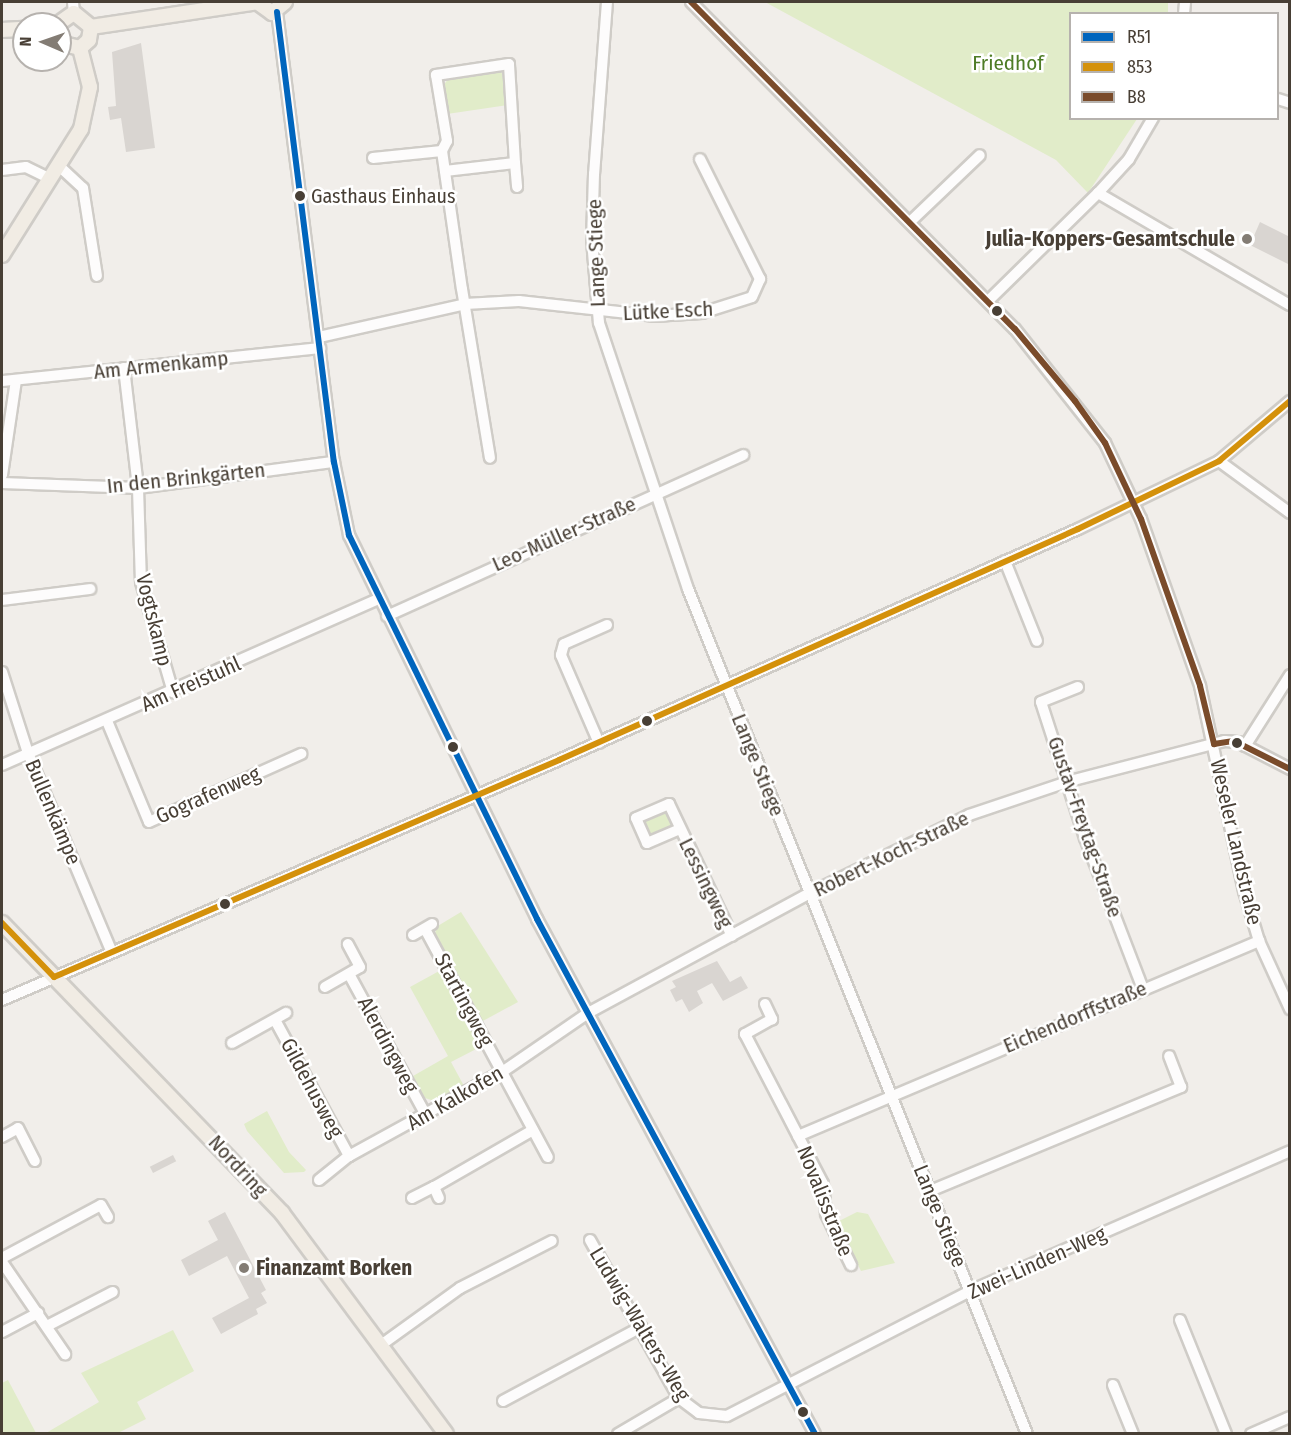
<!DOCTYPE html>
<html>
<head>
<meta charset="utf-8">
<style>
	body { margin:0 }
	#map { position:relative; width:1291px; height:1435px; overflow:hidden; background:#f1eeea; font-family:"Fira Sans Condensed",sans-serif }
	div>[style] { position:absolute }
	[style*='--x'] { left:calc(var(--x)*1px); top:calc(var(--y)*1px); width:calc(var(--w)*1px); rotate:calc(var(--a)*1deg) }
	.green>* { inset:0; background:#e1ecc9; transform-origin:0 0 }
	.building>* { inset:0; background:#d9d5d1; transform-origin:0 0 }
	.roads { filter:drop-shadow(2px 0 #cfccc7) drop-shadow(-2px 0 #cfccc7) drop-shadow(0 2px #cfccc7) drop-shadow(0 -2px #cfccc7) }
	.minor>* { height:10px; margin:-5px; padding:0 5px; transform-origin:5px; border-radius:5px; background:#fdfcfc }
	.major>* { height:14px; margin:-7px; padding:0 7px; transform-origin:7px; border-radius:7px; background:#f1ece4 }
	.bus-1>* { height:6px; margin:-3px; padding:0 3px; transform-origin:3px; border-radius:3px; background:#0065bd }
	.bus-2>* { height:6px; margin:-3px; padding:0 3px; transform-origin:3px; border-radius:3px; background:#d4910b }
	.bus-3>* { height:6px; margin:-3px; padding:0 3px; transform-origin:3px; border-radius:3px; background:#7a4b2a }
	.dots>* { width:16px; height:16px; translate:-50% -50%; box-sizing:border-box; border:3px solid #fff; border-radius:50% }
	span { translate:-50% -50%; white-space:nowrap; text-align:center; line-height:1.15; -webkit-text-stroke:5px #fff; paint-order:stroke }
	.bus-label { font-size:20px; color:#483f35 }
	.left { translate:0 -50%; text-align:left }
	.park-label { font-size:21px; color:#4e7c26 }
	.poi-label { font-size:21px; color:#483f35; font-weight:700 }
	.right { translate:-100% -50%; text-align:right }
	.street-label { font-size:21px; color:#483f35 }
	.frame { position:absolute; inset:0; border:3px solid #483f35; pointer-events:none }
	.legend { position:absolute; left:1069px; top:12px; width:210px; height:108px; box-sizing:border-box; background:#fff; border:2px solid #b6b2ae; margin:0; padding:8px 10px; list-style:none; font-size:18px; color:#483f35 }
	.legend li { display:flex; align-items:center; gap:12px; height:30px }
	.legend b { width:30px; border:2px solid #b6b2ae }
	.north { position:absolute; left:12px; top:12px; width:60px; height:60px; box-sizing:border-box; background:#fff; border:2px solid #b6b2ae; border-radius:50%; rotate:272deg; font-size:16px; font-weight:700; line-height:24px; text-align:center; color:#483f35 }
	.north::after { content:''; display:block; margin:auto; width:21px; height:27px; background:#837c74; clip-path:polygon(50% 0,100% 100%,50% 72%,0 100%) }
</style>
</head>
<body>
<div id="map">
	<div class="green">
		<div style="clip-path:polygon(765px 2px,1168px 2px,1168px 13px,1070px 14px,1070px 118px,1137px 119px,1088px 193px,1056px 160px)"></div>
		<div style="clip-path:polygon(501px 69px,508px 105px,447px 114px,443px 86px,451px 75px)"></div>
		<div style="left:665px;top:810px;width:20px;height:25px;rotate:66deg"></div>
		<div style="clip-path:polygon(461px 912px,518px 1002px,481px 1022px,435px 935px,436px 927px)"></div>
		<div style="clip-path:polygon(441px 970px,482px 1046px,451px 1062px,464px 1086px,434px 1101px,425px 1098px,413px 1076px,448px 1056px,410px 987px)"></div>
		<div style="clip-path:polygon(267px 1111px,289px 1152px,306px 1170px,304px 1172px,284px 1173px,247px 1131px,244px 1124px)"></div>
		<div style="clip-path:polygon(857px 1212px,868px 1214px,895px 1263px,861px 1271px,837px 1222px)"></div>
		<div style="clip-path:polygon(173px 1330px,194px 1371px,137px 1402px,146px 1419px,118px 1433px,46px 1433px,99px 1402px,81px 1373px)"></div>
		<div style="clip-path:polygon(8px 1380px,36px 1433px,2px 1433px,2px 1383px)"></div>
	</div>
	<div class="building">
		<div style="clip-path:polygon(141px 43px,155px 148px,126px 152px,121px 118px,110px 120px,108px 107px,116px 106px,112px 52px)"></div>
		<div style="clip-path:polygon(1260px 222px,1290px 237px,1290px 265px,1250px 245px)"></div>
		<div style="clip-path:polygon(717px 961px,730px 982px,741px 976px,748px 988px,723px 1001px,712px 983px,697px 991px,703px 1003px,689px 1012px,682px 999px,676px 1002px,670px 990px,676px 987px,672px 981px)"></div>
		<div style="left:173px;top:1155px;width:7px;height:26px;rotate:63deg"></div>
		<div style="clip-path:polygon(225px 1212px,266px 1290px,261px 1293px,267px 1303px,256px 1309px,258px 1314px,221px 1334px,212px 1318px,249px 1298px,227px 1256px,189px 1276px,181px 1260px,218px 1240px,208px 1221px)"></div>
	</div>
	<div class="roads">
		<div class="minor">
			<div style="--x:73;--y:2;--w:11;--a:85"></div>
			<div style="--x:607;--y:2;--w:172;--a:94.3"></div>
			<div style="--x:594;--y:174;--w:66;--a:91.7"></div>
			<div style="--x:592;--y:240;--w:83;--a:85.2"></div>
			<div style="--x:599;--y:323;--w:280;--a:71.5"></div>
			<div style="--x:688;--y:589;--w:910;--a:68.14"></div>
			<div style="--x:691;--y:2;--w:460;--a:45.3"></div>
			<div style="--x:1015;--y:329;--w:145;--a:51.7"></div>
			<div style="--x:1105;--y:443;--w:84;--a:64.7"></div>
			<div style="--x:1141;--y:519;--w:177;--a:70.5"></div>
			<div style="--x:1200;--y:686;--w:210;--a:77.9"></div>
			<div style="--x:1244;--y:891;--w:52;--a:73.3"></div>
			<div style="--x:1259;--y:941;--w:75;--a:65.5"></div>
			<div style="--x:277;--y:12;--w:454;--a:82.8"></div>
			<div style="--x:334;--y:462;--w:75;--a:78.4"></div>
			<div style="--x:349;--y:535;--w:428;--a:63.9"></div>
			<div style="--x:537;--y:919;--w:585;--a:61.64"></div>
			<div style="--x:1184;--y:14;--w:12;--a:-85"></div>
			<div style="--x:1278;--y:99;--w:13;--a:18"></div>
			<div style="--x:373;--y:158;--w:69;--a:-5.8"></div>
			<div style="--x:515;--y:163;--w:24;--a:85"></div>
			<div style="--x:58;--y:165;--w:34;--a:43"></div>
			<div style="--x:83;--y:188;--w:89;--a:81"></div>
			<div style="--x:2;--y:170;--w:24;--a:-7"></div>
			<div style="--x:26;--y:167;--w:25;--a:26"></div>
			<div style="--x:445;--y:171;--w:70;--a:-6.5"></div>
			<div style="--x:515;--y:163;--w:99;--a:-93.5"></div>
			<div style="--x:509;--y:64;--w:74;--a:171.4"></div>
			<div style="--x:436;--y:75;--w:67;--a:80.5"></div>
			<div style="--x:447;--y:141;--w:11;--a:117"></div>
			<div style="--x:442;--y:151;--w:139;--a:81.8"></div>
			<div style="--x:462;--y:289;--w:171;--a:80.6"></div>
			<div style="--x:1098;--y:193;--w:222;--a:30.3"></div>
			<div style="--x:911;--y:221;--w:95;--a:-43.7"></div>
			<div style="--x:988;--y:301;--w:154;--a:-44.5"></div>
			<div style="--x:1098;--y:193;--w:46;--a:-47.6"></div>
			<div style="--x:1129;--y:159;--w:48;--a:-59.7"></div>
			<div style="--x:319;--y:337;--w:150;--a:-12.7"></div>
			<div style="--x:465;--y:304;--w:54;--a:-3.2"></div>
			<div style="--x:519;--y:301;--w:137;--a:6.3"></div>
			<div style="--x:655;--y:316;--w:47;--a:-3.7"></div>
			<div style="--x:702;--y:313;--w:52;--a:-17.7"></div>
			<div style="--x:752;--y:297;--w:20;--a:-66"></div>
			<div style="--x:760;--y:279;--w:134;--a:-116.6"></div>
			<div style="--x:124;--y:368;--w:121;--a:83.3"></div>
			<div style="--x:138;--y:488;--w:94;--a:88.2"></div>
			<div style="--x:141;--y:582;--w:115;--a:73.8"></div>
			<div style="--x:2;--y:381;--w:320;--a:-5.9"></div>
			<div style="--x:1219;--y:461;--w:88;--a:36.2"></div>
			<div style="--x:2;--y:475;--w:96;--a:-81.6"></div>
			<div style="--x:2;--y:483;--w:136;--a:2.1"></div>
			<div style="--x:138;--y:488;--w:198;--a:-7.6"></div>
			<div style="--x:1005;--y:561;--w:86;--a:68.2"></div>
			<div style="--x:2;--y:600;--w:89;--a:-7.1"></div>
			<div style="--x:387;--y:616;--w:391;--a:-24.3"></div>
			<div style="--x:2;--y:672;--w:85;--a:72.2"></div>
			<div style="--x:28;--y:753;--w:214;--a:67.2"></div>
			<div style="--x:1078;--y:687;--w:40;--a:158"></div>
			<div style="--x:1041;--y:702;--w:143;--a:72.1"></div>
			<div style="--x:1085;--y:838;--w:162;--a:69"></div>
			<div style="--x:107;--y:721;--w:109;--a:67.4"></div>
			<div style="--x:149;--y:822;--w:167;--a:-24.1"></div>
			<div style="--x:599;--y:743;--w:96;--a:-113.4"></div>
			<div style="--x:561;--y:655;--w:11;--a:-75"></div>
			<div style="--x:564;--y:644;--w:47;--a:-23.8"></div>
			<div style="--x:1245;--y:746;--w:84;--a:-57.6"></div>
			<div style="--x:2;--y:765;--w:411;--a:-23.8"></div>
			<div style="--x:680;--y:829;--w:36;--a:157"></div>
			<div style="--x:647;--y:843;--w:27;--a:-114"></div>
			<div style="--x:636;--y:818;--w:36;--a:-23"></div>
			<div style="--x:669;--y:804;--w:146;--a:64.5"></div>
			<div style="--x:425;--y:929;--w:259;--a:61.7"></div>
			<div style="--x:413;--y:935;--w:22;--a:-30"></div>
			<div style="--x:349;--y:974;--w:161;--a:61.4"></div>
			<div style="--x:325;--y:987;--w:40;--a:-29.7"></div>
			<div style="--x:360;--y:967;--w:26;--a:-118"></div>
			<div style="--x:2;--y:1000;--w:607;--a:-23.31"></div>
			<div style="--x:559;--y:760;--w:568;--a:-23.99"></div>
			<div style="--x:1078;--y:529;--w:157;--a:-25.7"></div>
			<div style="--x:1219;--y:461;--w:93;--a:-40.2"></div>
			<div style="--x:765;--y:1004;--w:17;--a:65"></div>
			<div style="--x:772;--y:1019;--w:31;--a:151"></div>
			<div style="--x:745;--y:1034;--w:169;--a:62.5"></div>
			<div style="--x:823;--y:1184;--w:30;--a:84"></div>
			<div style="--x:826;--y:1214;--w:57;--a:63.9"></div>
			<div style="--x:275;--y:1020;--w:155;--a:61.4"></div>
			<div style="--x:232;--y:1043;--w:62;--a:-29.1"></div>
			<div style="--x:798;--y:1136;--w:501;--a:-22.93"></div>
			<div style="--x:2;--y:1137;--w:18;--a:-29"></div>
			<div style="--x:18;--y:1128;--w:37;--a:63"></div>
			<div style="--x:319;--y:1180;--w:38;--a:-39"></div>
			<div style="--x:349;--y:1156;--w:175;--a:-28.8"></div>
			<div style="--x:502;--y:1072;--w:104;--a:-34.5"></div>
			<div style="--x:588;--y:1013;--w:252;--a:-28.4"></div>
			<div style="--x:810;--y:893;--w:177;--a:-26.1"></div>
			<div style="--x:969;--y:815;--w:107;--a:-18.6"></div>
			<div style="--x:1070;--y:781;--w:160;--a:-14.5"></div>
			<div style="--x:1225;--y:741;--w:13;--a:4"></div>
			<div style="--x:1238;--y:742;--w:59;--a:27.4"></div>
			<div style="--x:434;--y:1187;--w:114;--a:-29.9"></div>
			<div style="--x:930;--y:1191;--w:272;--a:-22.5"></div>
			<div style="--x:1181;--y:1087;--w:33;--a:-111"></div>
			<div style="--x:412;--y:1198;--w:25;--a:-27"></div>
			<div style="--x:434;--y:1187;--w:12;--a:66"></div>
			<div style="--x:590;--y:1240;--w:181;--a:60.6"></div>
			<div style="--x:679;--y:1398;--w:25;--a:37"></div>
			<div style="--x:699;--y:1413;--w:28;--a:6"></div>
			<div style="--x:727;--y:1416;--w:273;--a:-27.2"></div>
			<div style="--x:970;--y:1291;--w:349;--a:-23.6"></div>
			<div style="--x:2;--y:1258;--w:112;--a:-28.2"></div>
			<div style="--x:101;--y:1205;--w:14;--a:60"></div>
			<div style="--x:2;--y:1262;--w:112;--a:55.6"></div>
			<div style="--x:1180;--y:1320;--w:123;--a:68"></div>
			<div style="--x:47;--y:1326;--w:74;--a:-27.3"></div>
			<div style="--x:2;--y:1332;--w:41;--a:-27.8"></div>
			<div style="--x:381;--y:1345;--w:97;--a:-35.8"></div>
			<div style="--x:460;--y:1288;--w:103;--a:-27.1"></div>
			<div style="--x:1113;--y:1385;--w:53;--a:67.8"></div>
			<div style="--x:503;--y:1401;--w:157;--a:-28.2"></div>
			<div style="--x:618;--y:1434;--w:71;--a:-30.5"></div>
			<div style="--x:1251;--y:1434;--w:43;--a:-23.6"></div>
		</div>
		<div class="major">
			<div style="--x:257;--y:2;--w:19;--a:36"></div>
			<div style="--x:272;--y:13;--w:17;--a:-40"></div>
			<div style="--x:58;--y:24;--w:19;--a:-35"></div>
			<div style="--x:74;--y:13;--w:22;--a:39"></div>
			<div style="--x:91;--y:27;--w:13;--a:99"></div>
			<div style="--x:89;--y:40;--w:12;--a:138"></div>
			<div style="--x:80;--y:48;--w:21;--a:-166"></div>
			<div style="--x:91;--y:27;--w:169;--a:-8.5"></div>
			<div style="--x:2;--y:30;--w:22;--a:-3"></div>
			<div style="--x:2;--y:255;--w:149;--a:-57.9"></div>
			<div style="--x:81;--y:129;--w:43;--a:-77.9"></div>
			<div style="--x:90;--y:87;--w:40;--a:-104.4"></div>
			<div style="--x:2;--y:923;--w:403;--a:46"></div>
			<div style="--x:282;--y:1213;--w:275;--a:53.4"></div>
		</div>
	</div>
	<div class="bus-1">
		<div style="--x:277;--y:12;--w:454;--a:82.8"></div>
		<div style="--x:334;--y:462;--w:75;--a:78.4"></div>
		<div style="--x:349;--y:535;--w:428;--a:63.9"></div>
		<div style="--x:537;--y:919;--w:585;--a:61.64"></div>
	</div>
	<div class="bus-2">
		<div style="--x:2;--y:923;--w:75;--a:46.1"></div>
		<div style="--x:54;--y:977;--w:550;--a:-23.25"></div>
		<div style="--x:559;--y:760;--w:568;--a:-23.99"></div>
		<div style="--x:1078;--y:529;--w:157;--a:-25.7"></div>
		<div style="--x:1219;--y:461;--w:93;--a:-40.2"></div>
	</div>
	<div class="bus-3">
		<div style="--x:691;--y:2;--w:460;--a:45.3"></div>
		<div style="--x:1015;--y:329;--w:94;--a:50.2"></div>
		<div style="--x:1075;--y:401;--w:52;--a:54.5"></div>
		<div style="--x:1105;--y:443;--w:84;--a:64.7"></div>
		<div style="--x:1141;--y:519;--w:177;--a:70.5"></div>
		<div style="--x:1200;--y:686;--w:60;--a:76.4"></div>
		<div style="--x:1214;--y:744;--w:20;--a:-9"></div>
		<div style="--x:1234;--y:741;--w:63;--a:26.6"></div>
	</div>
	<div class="dots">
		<div style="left:300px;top:196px;background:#483f35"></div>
		<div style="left:1247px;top:239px;background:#837c74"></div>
		<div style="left:997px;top:311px;background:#483f35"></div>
		<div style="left:647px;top:721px;background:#483f35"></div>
		<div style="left:1237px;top:743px;background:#483f35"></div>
		<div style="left:453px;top:747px;background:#483f35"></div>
		<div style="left:225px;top:904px;background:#483f35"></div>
		<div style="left:244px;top:1268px;background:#837c74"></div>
		<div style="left:803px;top:1412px;background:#483f35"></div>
	</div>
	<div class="bus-label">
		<span class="left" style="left:311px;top:196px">Gasthaus Einhaus</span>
	</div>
	<div class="park-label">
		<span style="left:1008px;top:63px">Friedhof</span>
	</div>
	<div class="poi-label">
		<span class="right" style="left:1235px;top:239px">Julia-Koppers-Gesamtschule</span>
		<span class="left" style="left:256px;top:1268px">Finanzamt Borken</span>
	</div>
	<div class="street-label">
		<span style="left:596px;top:253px;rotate:-92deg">Lange Stiege</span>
		<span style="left:668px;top:311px;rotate:-3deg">Lütke Esch</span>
		<span style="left:161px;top:365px;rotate:-6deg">Am Armenkamp</span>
		<span style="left:186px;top:478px;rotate:-6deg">In den Brinkgärten</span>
		<span style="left:564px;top:534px;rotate:-24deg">Leo-Müller-Straße</span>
		<span style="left:154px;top:620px;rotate:76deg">Vogtskamp</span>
		<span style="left:191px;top:684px;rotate:-24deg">Am Freistuhl</span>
		<span style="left:758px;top:765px;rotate:68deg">Lange Stiege</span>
		<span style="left:208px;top:795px;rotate:-24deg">Gografenweg</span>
		<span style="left:53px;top:812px;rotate:67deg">Bullenkämpe</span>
		<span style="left:1085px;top:827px;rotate:71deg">Gustav-Freytag-Straße</span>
		<span style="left:1236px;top:842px;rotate:77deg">Weseler Landstraße</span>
		<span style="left:891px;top:854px;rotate:-26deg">Robert-Koch-Straße</span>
		<span style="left:706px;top:883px;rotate:64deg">Lessingweg</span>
		<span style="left:464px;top:1000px;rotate:62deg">Startingweg</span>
		<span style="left:1075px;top:1017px;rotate:-23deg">Eichendorffstraße</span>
		<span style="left:388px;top:1045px;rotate:62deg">Alerdingweg</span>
		<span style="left:312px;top:1088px;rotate:62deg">Gildehusweg</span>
		<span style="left:455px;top:1098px;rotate:-30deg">Am Kalkofen</span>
		<span style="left:238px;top:1166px;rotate:47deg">Nordring</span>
		<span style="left:825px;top:1201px;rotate:68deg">Novalisstraße</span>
		<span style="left:940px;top:1216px;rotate:68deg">Lange Stiege</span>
		<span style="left:1037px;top:1263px;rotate:-24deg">Zwei-Linden-Weg</span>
		<span style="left:640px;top:1324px;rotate:59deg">Ludwig-Walters-Weg</span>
	</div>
	<div class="frame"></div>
	<ul class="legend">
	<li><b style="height:8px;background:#0065bd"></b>R51</li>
	<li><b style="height:8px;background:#d4910b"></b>853</li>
	<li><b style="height:8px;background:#7a4b2a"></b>B8</li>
	</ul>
	<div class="north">N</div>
</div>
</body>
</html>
